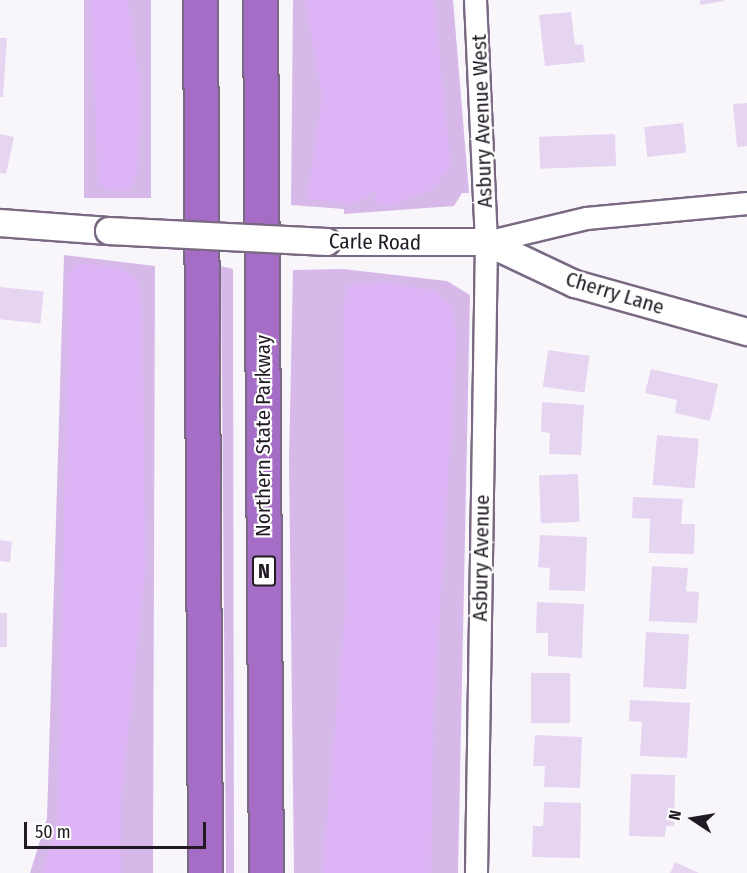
<!DOCTYPE html>
<html>
<head>
<meta charset="utf-8">
<style>
	body { margin:0 }
	#map { position:relative; width:747px; height:873px; overflow:hidden; background:#f9f6fb; font-family:"Fira Sans Condensed",sans-serif }
	div>[style] { position:absolute }
	[style*='--x'] { left:calc(var(--x)*1px); top:calc(var(--y)*1px); width:calc(var(--w)*1px); rotate:calc(var(--a)*1deg) }
	.green>* { inset:0; background:#d6b9e9; transform-origin:0 0 }
	.forest>* { inset:0; background:#ddb5f6 }
	.building>* { inset:0; background:#e6d5f1; transform-origin:0 0 }
	.roads { filter:drop-shadow(2px 0 #796982) drop-shadow(-2px 0 #796982) drop-shadow(0 2px #796982) drop-shadow(0 -2px #796982) }
	.minor>* { height:21px; margin:-10.5px; padding:0 10.5px; transform-origin:10.5px; border-radius:10.5px; background:#fff }
	.tertiary>* { height:26px; margin:-13px; padding:0 13px; transform-origin:13px; border-radius:13px; background:#fff }
	.motorway>* { height:33px; margin:-16.5px; padding:0 16.5px; transform-origin:16.5px; border-radius:16.5px; background:#a66dc7 }
	.bridges { filter:drop-shadow(2px 0 #796982) drop-shadow(-2px 0 #796982) drop-shadow(0 2px #796982) drop-shadow(0 -2px #796982) }
	.tertiary-bridge>* { height:26px; margin:-13px; padding:0 13px; transform-origin:13px; border-radius:13px; background:#fff }
	span { translate:-50% -50%; white-space:nowrap; text-align:center; line-height:1.15; -webkit-text-stroke:4.5px #fff; paint-order:stroke }
	.shield-label span { padding:2px 4px; background:#fff; border:2px solid; border-radius:4px; -webkit-text-stroke-width:0 }
	.shield-label { font-size:20px; color:#211a24; font-weight:700 }
	.street-label { font-size:21px; color:#211a24 }
	.north { position:absolute; left:663px; top:789px; width:60px; height:60px; -webkit-text-stroke:4px #fff; paint-order:stroke; rotate:282deg; font-size:16px; font-weight:700; line-height:24px; text-align:center; color:#211a24 }
	.north::after { content:''; display:block; margin:auto; width:21px; height:27px; background:#211a24; clip-path:polygon(50% 0,100% 100%,50% 72%,0 100%) }
	.scale { position:absolute; left:24px; top:822px; width:182px; height:27px; box-sizing:border-box; border:3px solid #211a24; border-top:0; padding-left:8px; font-size:18px; line-height:21px; white-space:nowrap; color:#211a24; -webkit-text-stroke:4px #fff; paint-order:stroke }
</style>
</head>
<body>
<div id="map">
	<div class="green">
		<div style="left:84px;top:0;width:67px;height:198px"></div>
		<div style="clip-path:polygon(293px 0,453px 0,469px 193px,462px 193px,454px 206px,344px 214px,344px 209px,291px 205px)"></div>
		<div style="clip-path:polygon(64px 255px,155px 266px,153px 873px,30px 873px,47px 818px)"></div>
		<div style="clip-path:polygon(221px 266px,233px 269px,234px 873px,226px 873px,226px 862px)"></div>
		<div style="clip-path:polygon(343px 269px,447px 281px,470px 295px,458px 873px,294px 873px,289px 461px,293px 270px)"></div>
	</div>
	<div class="forest">
		<div style="clip-path:polygon(90px 0,128px 0,141px 91px,137px 175px,130px 190px,110px 191px,98px 184px)"></div>
		<div style="clip-path:polygon(305px 0,434px 0,451px 166px,434px 189px,385px 207px,374px 203px,376px 191px,354px 204px,307px 199px,322px 97px)"></div>
		<div style="clip-path:polygon(78px 263px,121px 268px,137px 279px,142px 305px,146px 566px,121px 801px,121px 873px,41px 873px,57px 830px,69px 274px)"></div>
		<div style="clip-path:polygon(384px 282px,435px 291px,452px 306px,457px 337px,434px 709px,431px 873px,322px 873px,346px 601px,343px 312px,347px 285px)"></div>
	</div>
	<div class="building">
		<div style="clip-path:polygon(700px 0,724px 0,724px 1px,700px 5px)"></div>
		<div style="clip-path:polygon(571px 12px,575px 45px,583px 44px,585px 62px,545px 66px,539px 15px)"></div>
		<div style="clip-path:polygon(0 38px,7px 38px,3px 97px,0 97px)"></div>
		<div style="clip-path:polygon(747px 103px,747px 146px,737px 147px,733px 104px)"></div>
		<div style="left:683px;top:123px;width:30px;height:39px;rotate:84deg"></div>
		<div style="clip-path:polygon(0 134px,14px 137px,6px 174px,0 173px)"></div>
		<div style="left:615px;top:134px;width:32px;height:76px;rotate:88deg"></div>
		<div style="left:0;top:287px;width:44px;height:32px;rotate:6deg"></div>
		<div style="left:548px;top:350px;width:42px;height:37px;rotate:8deg"></div>
		<div style="clip-path:polygon(651px 369px,718px 384px,710px 421px,675px 413px,677px 400px,645px 393px)"></div>
		<div style="clip-path:polygon(542px 402px,584px 405px,581px 455px,549px 454px,550px 433px,541px 432px)"></div>
		<div style="left:657px;top:435px;width:42px;height:50px;rotate:5deg"></div>
		<div style="left:578px;top:474px;width:48px;height:39px;rotate:88deg"></div>
		<div style="clip-path:polygon(633px 497px,683px 499px,681px 524px,695px 524px,694px 554px,649px 553px,650px 519px,632px 518px)"></div>
		<div style="clip-path:polygon(540px 535px,587px 537px,585px 591px,549px 590px,550px 568px,538px 567px)"></div>
		<div style="clip-path:polygon(0 540px,12px 542px,10px 562px,0 561px)"></div>
		<div style="clip-path:polygon(652px 566px,688px 568px,686px 591px,699px 592px,697px 623px,649px 621px)"></div>
		<div style="clip-path:polygon(537px 602px,584px 604px,582px 658px,548px 656px,548px 633px,536px 633px)"></div>
		<div style="left:0;top:613px;width:7px;height:34px"></div>
		<div style="left:646px;top:632px;width:43px;height:55px;rotate:3deg"></div>
		<div style="left:531px;top:673px;width:39px;height:50px"></div>
		<div style="clip-path:polygon(630px 700px,690px 703px,687px 758px,640px 756px,642px 722px,629px 721px)"></div>
		<div style="clip-path:polygon(535px 735px,582px 737px,580px 788px,544px 787px,545px 766px,533px 766px)"></div>
		<div style="clip-path:polygon(631px 774px,675px 775px,674px 826px,666px 826px,665px 837px,629px 836px)"></div>
		<div style="clip-path:polygon(544px 802px,581px 803px,580px 858px,532px 857px,533px 826px,543px 826px)"></div>
		<div style="clip-path:polygon(675px 862px,699px 873px,670px 873px)"></div>
	</div>
	<div class="roads">
		<div class="minor">
			<div style="--x:475;--y:0;--w:242;--a:87.4"></div>
			<div style="--x:486;--y:242;--w:631;--a:90.91"></div>
			<div style="--x:486;--y:242;--w:103;--a:-13.5"></div>
			<div style="--x:586;--y:218;--w:162;--a:-5.3"></div>
		</div>
		<div class="tertiary">
			<div style="--x:0;--y:223;--w:109;--a:4.2"></div>
			<div style="--x:327;--y:242;--w:159;--a:0"></div>
			<div style="--x:486;--y:242;--w:98;--a:25.3"></div>
			<div style="--x:575;--y:284;--w:179;--a:15.6"></div>
		</div>
		<div class="motorway">
			<div style="--x:200;--y:0;--w:873;--a:89.67"></div>
			<div style="--x:260;--y:0;--w:873;--a:89.61"></div>
		</div>
	</div>
	<div class="bridges">
		<div class="tertiary-bridge">
			<div style="--x:109;--y:231;--w:218;--a:2.9"></div>
		</div>
	</div>
	<div class="shield-label">
		<span style="left:264px;top:571px">N</span>
	</div>
	<div class="street-label">
		<span style="left:482px;top:121px;rotate:-92deg">Asbury Avenue West</span>
		<span style="left:375px;top:242px;rotate:1deg">Carle Road</span>
		<span style="left:615px;top:293px;rotate:17deg">Cherry Lane</span>
		<span style="left:263px;top:436px;rotate:-90deg">Northern State Parkway</span>
		<span style="left:481px;top:558px;rotate:-89deg">Asbury Avenue</span>
	</div>
	<div class="north">N</div>
	<div class="scale">50 m</div>
</div>
</body>
</html>
